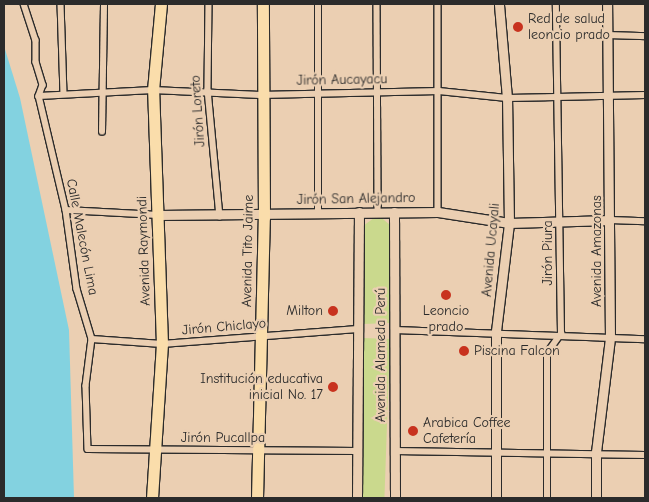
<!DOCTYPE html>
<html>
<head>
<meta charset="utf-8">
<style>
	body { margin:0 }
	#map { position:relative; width:649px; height:502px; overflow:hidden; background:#ebcfb2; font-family:"Comic Neue",sans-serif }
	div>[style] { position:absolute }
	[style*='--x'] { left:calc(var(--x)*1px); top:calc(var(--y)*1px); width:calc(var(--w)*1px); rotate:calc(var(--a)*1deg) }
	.green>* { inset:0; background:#cad98d; transform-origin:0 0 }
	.water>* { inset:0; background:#83d2e0 }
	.roads { filter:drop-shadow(1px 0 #2b2b2b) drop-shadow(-1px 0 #2b2b2b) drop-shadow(0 1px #2b2b2b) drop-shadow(0 -1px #2b2b2b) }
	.street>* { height:5.5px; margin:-2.75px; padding:0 2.75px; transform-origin:2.75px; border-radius:2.75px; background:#ebcfb2 }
	.secondary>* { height:9px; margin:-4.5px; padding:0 4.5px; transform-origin:4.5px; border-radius:4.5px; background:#ebcfb2 }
	.highway>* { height:11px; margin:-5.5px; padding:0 5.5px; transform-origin:5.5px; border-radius:5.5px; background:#faddab }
	.dots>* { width:14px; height:14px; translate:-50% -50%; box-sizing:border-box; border:2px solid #ebcfb2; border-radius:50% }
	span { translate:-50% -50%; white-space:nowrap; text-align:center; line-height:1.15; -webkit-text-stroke:4.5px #ebcfb2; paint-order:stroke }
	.poi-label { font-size:14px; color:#2b2b2b }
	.left { translate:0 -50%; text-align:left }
	.right { translate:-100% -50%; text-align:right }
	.street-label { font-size:14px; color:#2b2b2b }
	.frame { position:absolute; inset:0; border:5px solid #2b2b2b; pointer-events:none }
</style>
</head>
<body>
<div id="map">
	<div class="green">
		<div style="clip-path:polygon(378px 215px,390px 225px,389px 323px,364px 324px,363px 226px)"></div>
		<div style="left:364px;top:338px;width:26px;height:160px;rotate:2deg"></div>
	</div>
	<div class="water">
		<div style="clip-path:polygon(4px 46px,20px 98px,69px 330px,74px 498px,4px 498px)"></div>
	</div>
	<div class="roads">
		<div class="street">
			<div style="--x:24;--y:4;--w:38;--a:72"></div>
			<div style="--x:36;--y:40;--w:22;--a:90"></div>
			<div style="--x:36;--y:62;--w:24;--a:73"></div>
			<div style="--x:43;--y:85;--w:12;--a:110"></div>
			<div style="--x:39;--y:96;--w:117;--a:76.7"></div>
			<div style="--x:66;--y:210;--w:80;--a:82.1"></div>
			<div style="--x:77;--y:289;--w:52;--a:73.3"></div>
			<div style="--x:92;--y:339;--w:47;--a:97.3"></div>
			<div style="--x:86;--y:386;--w:63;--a:88.2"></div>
			<div style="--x:88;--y:449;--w:269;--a:0.4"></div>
			<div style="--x:61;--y:4;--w:90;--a:88.1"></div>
			<div style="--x:209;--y:4;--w:86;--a:90.7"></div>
			<div style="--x:208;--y:90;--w:127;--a:84.6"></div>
			<div style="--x:377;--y:4;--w:208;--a:89.7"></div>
			<div style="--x:438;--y:4;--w:208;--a:90"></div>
			<div style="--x:610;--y:35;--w:35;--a:2"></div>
			<div style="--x:39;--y:96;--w:114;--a:-3"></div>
			<div style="--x:153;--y:90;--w:107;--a:2.7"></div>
			<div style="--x:260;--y:95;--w:179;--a:-1.3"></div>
			<div style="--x:439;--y:91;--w:68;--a:5.9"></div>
			<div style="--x:507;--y:98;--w:138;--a:-1.2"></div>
			<div style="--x:102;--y:132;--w:128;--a:-89.1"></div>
			<div style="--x:66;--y:210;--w:92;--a:3.1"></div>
			<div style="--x:318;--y:212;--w:208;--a:-90"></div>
			<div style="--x:610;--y:220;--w:35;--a:2"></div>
			<div style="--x:395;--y:330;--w:250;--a:2.1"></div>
			<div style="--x:92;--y:339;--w:70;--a:4.1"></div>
			<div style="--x:162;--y:344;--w:196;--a:-4.4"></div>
			<div style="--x:395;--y:451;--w:250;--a:0.9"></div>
			<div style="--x:547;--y:498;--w:145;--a:-90"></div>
			<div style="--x:547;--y:353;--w:24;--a:-54"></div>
			<div style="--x:561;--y:334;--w:330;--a:-90.9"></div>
		</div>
		<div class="secondary">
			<div style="--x:394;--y:212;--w:286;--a:89.8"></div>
			<div style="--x:158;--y:215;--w:280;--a:-0.6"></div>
			<div style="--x:438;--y:212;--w:72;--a:8.8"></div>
			<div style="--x:509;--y:223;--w:101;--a:-1.7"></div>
			<div style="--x:357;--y:498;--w:286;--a:-89.6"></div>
			<div style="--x:496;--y:498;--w:167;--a:-90"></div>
			<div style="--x:496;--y:331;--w:109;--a:-83.1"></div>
			<div style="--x:509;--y:223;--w:125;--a:-90.9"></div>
			<div style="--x:507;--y:98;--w:94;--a:-94.9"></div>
			<div style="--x:596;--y:498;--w:46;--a:-90"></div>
			<div style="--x:596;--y:452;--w:115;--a:-83"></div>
			<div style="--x:610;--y:338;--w:334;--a:-90.5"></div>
		</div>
		<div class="highway">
			<div style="--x:152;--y:498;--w:154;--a:-86.3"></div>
			<div style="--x:162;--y:344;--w:254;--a:-92"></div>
			<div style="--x:153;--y:90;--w:86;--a:-84.7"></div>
			<div style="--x:257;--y:498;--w:281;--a:-88.6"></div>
			<div style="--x:264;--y:217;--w:213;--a:-90.3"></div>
		</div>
	</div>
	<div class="dots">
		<div style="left:518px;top:27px;background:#c8321e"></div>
		<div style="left:446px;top:295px;background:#c8321e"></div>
		<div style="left:333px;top:311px;background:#c8321e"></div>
		<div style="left:464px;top:351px;background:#c8321e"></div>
		<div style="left:333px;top:387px;background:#c8321e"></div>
		<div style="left:413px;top:431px;background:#c8321e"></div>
	</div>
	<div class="poi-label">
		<span class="left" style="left:528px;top:27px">Red de salud<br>leoncio prado</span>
		<span class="right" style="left:323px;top:311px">Milton</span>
		<span style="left:446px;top:319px">Leoncio<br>prado</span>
		<span class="left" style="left:474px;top:351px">Piscina Falcon</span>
		<span class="right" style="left:323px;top:387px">Institución educativa<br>inicial No. 17</span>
		<span class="left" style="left:423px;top:431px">Arabica Coffee<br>Cafetería</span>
	</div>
	<div class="street-label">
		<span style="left:342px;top:80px;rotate:-1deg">Jirón Aucayacu</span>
		<span style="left:198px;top:111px;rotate:-94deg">Jirón Loreto</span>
		<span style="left:356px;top:199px;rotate:-1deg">Jirón San Alejandro</span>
		<span style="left:82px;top:237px;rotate:79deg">Calle Malecón Lima</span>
		<span style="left:491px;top:250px;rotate:-85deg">Avenida Ucayali</span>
		<span style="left:144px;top:251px;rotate:-92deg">Avenida Raymondi</span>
		<span style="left:248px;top:251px;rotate:-89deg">Avenida Tito Jaime</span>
		<span style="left:597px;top:251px;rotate:-90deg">Avenida Amazonas</span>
		<span style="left:548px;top:253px;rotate:-90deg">Jirón Piura</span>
		<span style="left:224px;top:327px;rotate:-5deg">Jirón Chiclayo</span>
		<span style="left:381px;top:355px;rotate:-90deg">Avenida Alameda Perú</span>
		<span style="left:223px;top:438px">Jirón Pucallpa</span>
	</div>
	<div class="frame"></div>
</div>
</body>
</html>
